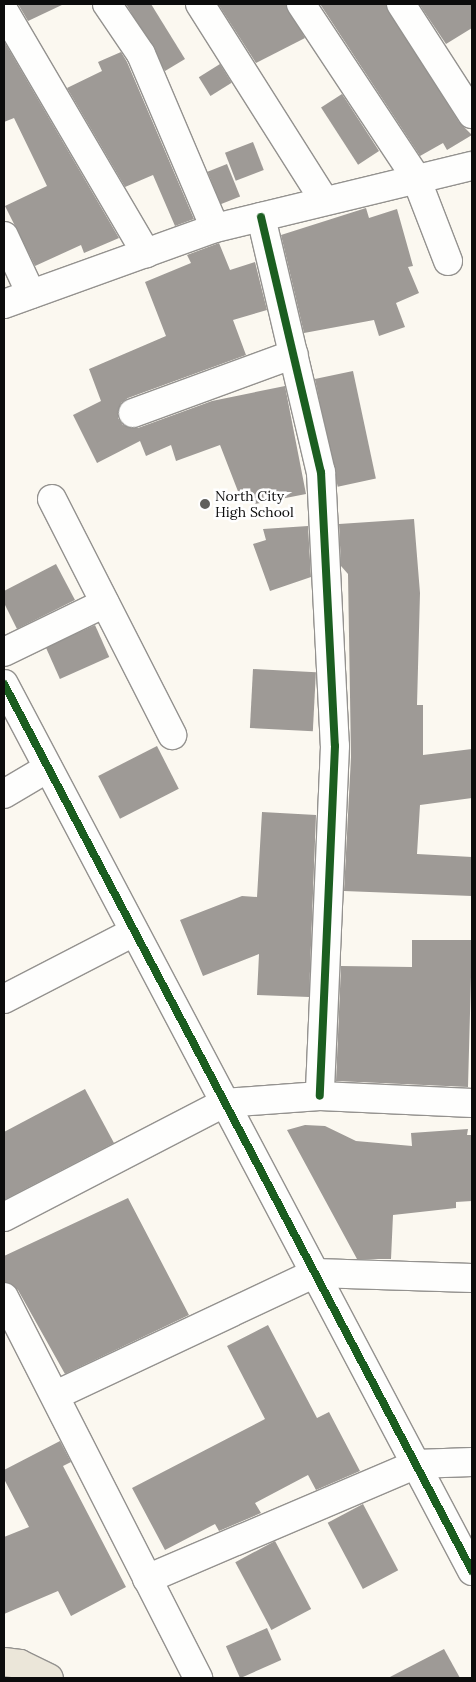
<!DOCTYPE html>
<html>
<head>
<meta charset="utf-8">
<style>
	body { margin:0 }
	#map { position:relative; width:476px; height:1682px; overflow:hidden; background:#fbf8f0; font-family:Lora,serif }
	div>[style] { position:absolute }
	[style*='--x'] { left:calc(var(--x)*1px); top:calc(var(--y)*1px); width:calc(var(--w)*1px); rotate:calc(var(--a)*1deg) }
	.building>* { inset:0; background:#9e9a96; transform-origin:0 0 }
	.roads { filter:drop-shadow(1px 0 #94928f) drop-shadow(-1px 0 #94928f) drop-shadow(0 1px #94928f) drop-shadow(0 -1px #94928f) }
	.minor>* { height:28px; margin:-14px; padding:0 14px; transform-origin:14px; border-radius:14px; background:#fefefd }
	.major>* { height:28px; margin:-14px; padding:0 14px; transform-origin:14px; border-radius:14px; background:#ebe6d9 }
	.cycleway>* { height:8px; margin:-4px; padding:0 4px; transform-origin:4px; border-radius:4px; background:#1b5e20 }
	.dots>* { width:14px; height:14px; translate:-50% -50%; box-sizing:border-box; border:2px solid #fff; border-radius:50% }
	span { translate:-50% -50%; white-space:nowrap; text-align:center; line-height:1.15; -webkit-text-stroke:5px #fff; paint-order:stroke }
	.poi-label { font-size:14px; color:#0c0c0c }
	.left { translate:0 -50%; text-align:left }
	.frame { position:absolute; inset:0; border:5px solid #0c0c0c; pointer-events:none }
</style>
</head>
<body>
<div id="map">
	<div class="building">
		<div style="clip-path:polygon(18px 4px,64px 4px,28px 21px)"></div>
		<div style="clip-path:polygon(126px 4px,151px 4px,185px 59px,165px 71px)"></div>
		<div style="clip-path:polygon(218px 4px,286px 4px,305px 38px,256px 63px)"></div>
		<div style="clip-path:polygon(320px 4px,386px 4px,459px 122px,472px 135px,447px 150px,443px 143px,420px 156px)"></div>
		<div style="clip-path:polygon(419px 4px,472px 4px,472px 28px,446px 44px)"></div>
		<div style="clip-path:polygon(4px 41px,119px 238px,84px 253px,81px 245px,35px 266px,5px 206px,47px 186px,14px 118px,4px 122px)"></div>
		<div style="clip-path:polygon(121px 52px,127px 62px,194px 219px,175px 226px,153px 175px,125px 187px,67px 88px,102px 71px,98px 62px)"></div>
		<div style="left:220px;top:64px;width:22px;height:25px;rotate:58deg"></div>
		<div style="left:342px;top:94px;width:68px;height:25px;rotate:57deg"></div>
		<div style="left:253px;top:142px;width:30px;height:30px;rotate:69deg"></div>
		<div style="left:227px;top:164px;width:35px;height:21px;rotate:68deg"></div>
		<div style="clip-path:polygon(366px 208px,369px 218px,397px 209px,413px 266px,408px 267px,419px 293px,396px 303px,405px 327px,379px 336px,374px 320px,304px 333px,281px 235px)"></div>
		<div style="clip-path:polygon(219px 243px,230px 270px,255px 262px,267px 310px,233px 320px,246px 355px,128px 398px,121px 403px,118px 418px,123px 425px,138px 428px,212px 401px,285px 386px,306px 494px,255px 504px,250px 490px,239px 494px,220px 445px,176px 461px,171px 445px,146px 456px,140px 441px,97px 463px,73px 415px,101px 401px,89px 369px,166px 336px,145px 282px,191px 263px,187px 255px)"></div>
		<div style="left:353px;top:371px;width:110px;height:39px;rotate:78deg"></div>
		<div style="clip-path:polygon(414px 519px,420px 593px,417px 705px,423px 705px,423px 755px,472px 749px,472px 798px,420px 805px,417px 854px,472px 857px,472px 896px,344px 891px,351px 757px,348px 574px,341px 566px,339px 524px)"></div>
		<div style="clip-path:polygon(308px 526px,311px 577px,270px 591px,253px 544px,266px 540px,263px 529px)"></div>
		<div style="clip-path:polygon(56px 564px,75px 600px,17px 629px,4px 603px,4px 591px)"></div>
		<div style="left:95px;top:625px;width:35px;height:54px;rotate:66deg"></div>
		<div style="left:253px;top:669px;width:63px;height:59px;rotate:3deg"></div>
		<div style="left:157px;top:746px;width:48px;height:66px;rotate:63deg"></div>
		<div style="clip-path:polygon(262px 812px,316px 815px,309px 997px,257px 995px,259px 954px,203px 976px,180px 920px,242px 896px,257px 897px)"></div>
		<div style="clip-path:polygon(412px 940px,472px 940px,468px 1087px,336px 1081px,341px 966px,412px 967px)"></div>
		<div style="clip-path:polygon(85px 1089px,114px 1143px,4px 1200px,4px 1132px)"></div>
		<div style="clip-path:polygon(305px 1125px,325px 1126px,356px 1141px,412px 1146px,411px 1133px,468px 1129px,467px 1135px,472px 1135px,472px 1201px,456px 1202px,456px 1208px,393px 1215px,391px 1259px,357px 1259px,287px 1130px)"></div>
		<div style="clip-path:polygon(128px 1198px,189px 1315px,65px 1374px,18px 1290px,4px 1282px,4px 1256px)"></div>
		<div style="clip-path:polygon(268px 1325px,317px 1418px,329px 1412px,360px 1471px,316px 1490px,308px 1475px,255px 1503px,261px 1513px,219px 1531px,215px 1524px,165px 1550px,132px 1488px,265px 1419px,227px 1346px)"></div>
		<div style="clip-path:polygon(60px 1441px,71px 1462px,63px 1466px,126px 1587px,71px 1616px,58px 1591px,4px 1614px,4px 1537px,29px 1527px,4px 1479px,4px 1470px)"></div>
		<div style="left:363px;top:1504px;width:75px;height:40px;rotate:62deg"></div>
		<div style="left:275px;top:1541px;width:77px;height:45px;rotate:62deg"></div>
		<div style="left:267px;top:1628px;width:35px;height:45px;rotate:66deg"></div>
		<div style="clip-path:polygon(444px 1649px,460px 1678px,388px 1678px)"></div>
	</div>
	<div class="roads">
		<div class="minor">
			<div style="--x:107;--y:4;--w:60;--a:55.8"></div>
			<div style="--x:141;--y:54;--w:189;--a:67"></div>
			<div style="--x:200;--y:4;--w:232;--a:57.7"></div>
			<div style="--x:301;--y:4;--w:209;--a:56.5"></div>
			<div style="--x:416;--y:178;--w:89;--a:68.9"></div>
			<div style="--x:401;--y:4;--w:131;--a:57.2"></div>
			<div style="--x:4;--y:11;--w:281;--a:59.6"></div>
			<div style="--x:261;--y:217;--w:262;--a:76.8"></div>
			<div style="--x:321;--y:472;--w:274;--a:87.1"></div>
			<div style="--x:335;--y:746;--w:350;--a:92.5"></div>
			<div style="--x:4;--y:236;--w:64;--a:65"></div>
			<div style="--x:4;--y:304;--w:224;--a:-19.8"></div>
			<div style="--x:215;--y:228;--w:264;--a:-13.6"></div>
			<div style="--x:133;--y:413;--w:171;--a:-20.1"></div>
			<div style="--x:52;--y:499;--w:265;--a:63"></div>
			<div style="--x:4;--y:652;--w:112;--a:-25.9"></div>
			<div style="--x:4;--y:684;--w:1003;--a:62.18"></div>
			<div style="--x:4;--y:794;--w:51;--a:-30.6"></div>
			<div style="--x:4;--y:999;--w:146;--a:-27.3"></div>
			<div style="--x:4;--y:1217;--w:248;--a:-27.4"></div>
			<div style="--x:224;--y:1103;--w:96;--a:-4.2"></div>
			<div style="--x:320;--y:1096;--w:152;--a:2.6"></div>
			<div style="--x:4;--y:1297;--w:428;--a:63"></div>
			<div style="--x:56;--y:1395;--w:286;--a:-25.2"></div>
			<div style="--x:315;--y:1273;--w:157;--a:1.8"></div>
			<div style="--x:147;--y:1579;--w:293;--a:-23.1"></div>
			<div style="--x:416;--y:1464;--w:56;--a:-2"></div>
		</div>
		<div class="major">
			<div style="--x:4;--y:1662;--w:16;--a:7"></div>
			<div style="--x:20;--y:1664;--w:32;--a:26"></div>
		</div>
	</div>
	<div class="cycleway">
		<div style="--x:261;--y:217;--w:262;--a:76.8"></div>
		<div style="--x:321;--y:472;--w:274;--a:87.1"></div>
		<div style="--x:335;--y:746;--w:350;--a:92.5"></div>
		<div style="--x:4;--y:684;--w:1003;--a:62.18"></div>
	</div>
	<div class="dots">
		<div style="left:205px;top:504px;background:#605f5c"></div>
	</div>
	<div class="poi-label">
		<span class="left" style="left:215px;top:504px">North City<br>High School</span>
	</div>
	<div class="frame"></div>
</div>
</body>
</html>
